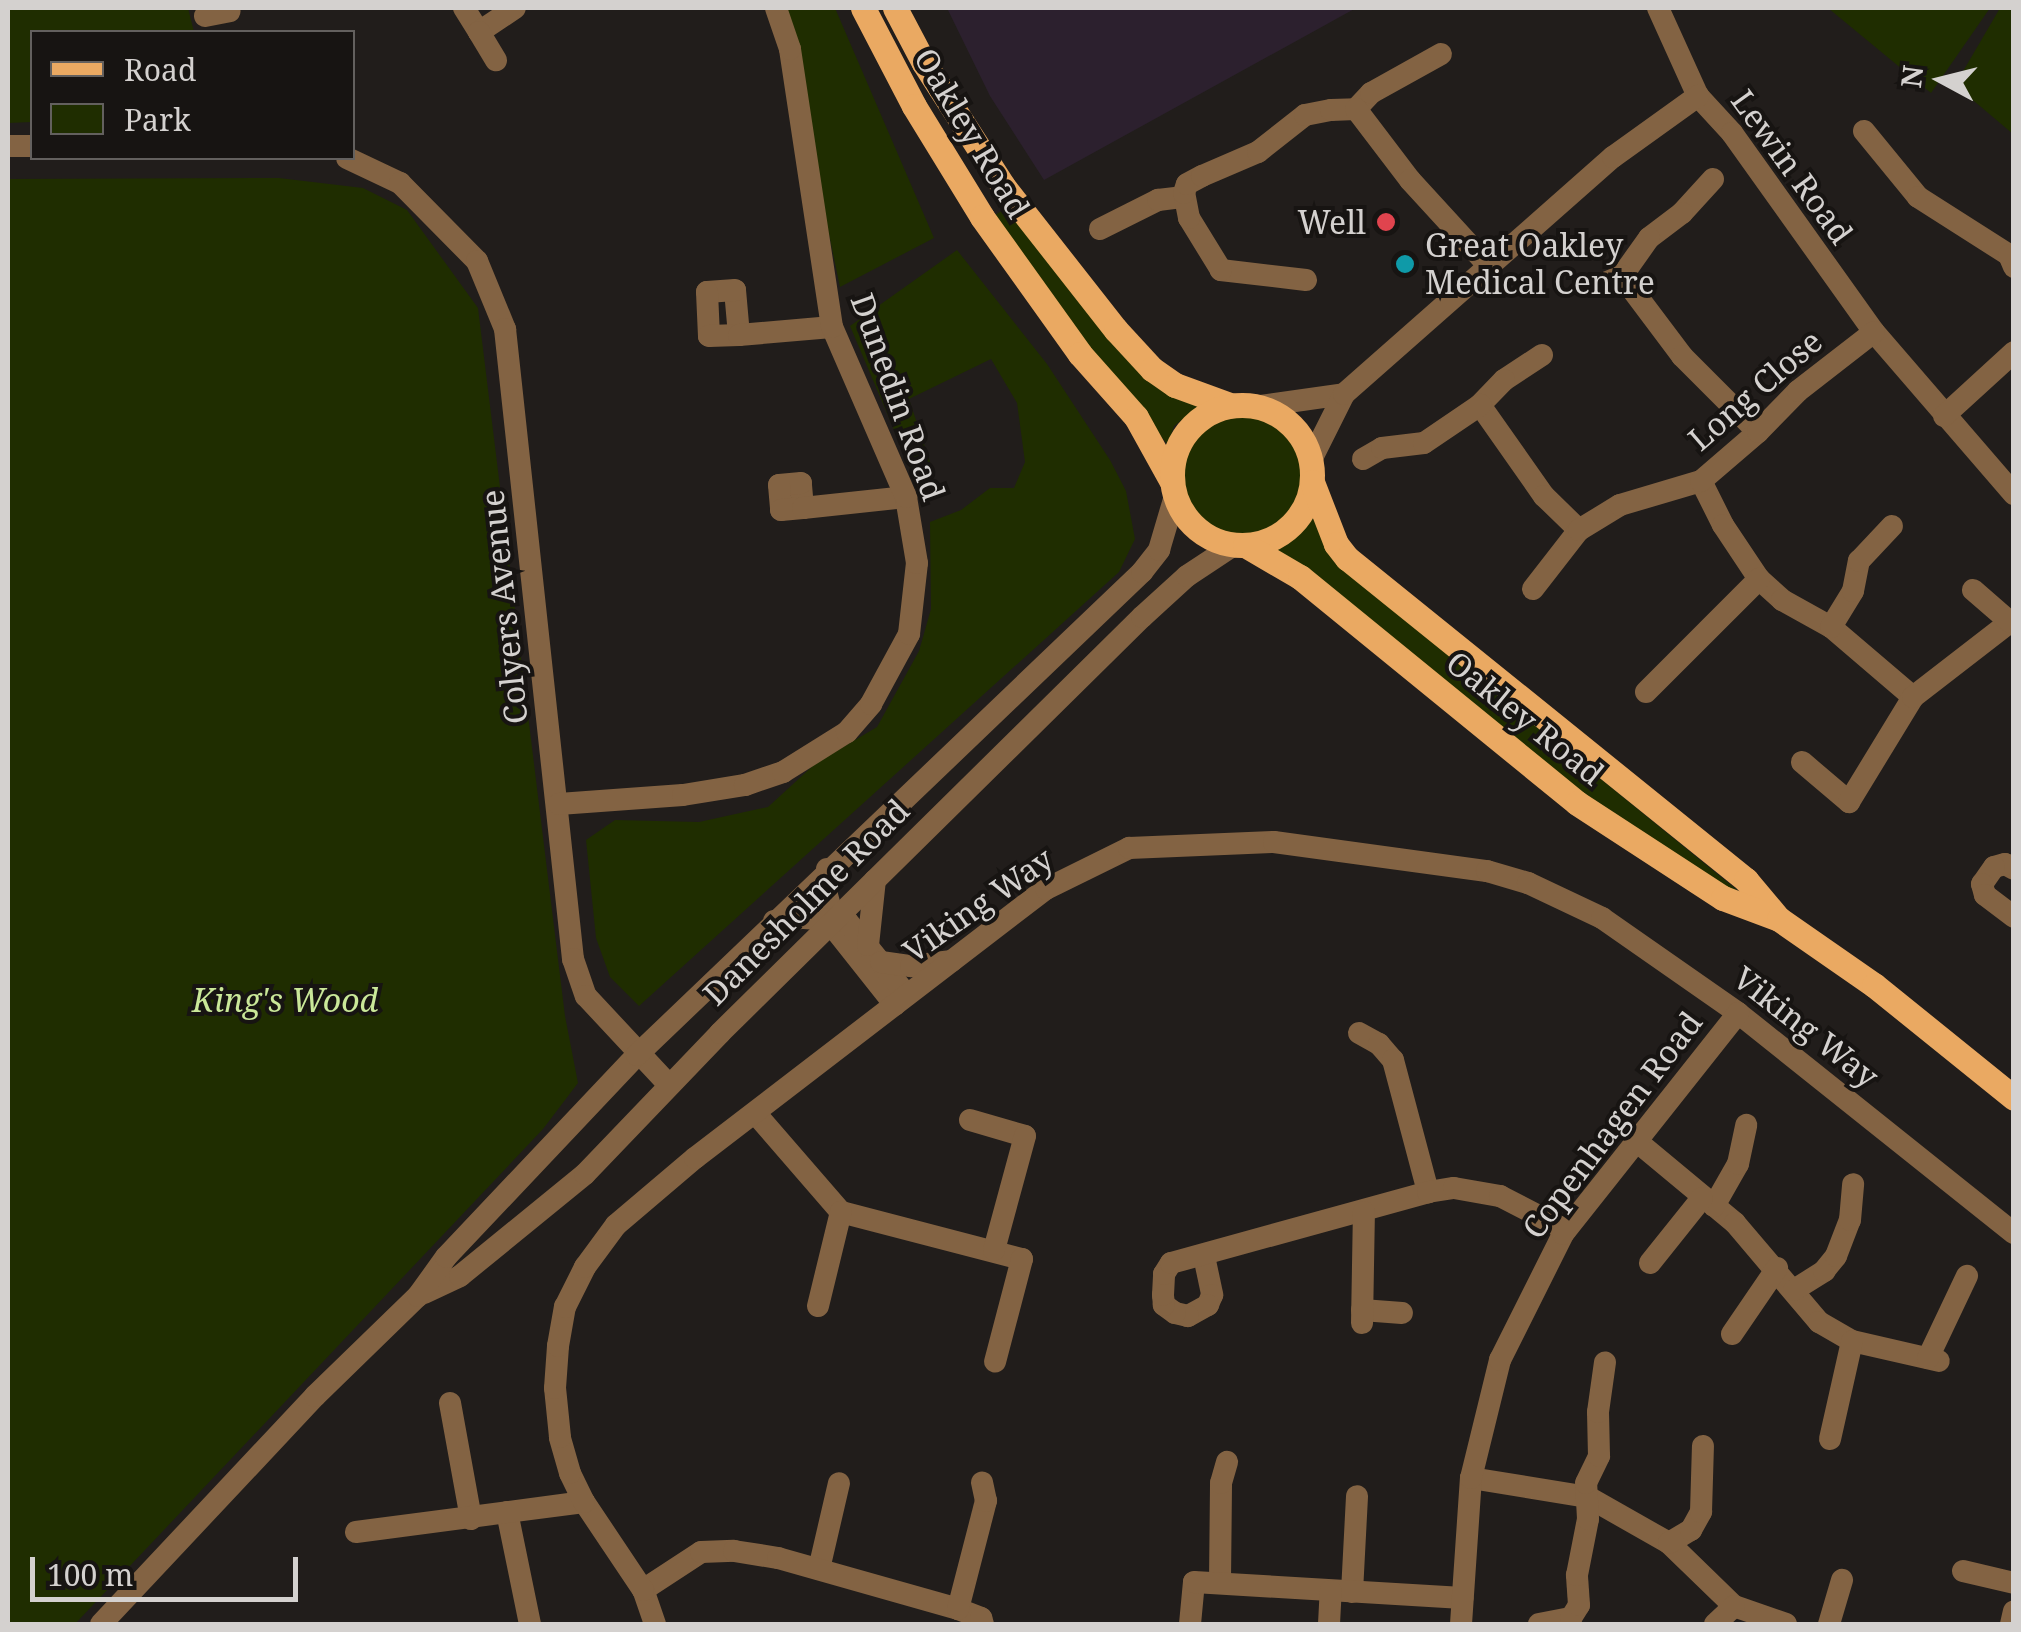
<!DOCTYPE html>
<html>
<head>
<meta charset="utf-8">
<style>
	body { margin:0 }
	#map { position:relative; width:2021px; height:1632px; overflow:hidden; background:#211d1b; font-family:"Noto Serif",serif }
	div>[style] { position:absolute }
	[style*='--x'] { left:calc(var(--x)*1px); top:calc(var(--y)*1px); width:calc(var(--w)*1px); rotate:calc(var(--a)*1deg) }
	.commercial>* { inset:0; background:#2c202e }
	.green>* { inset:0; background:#1f2d00 }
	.round { border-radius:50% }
	.minor>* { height:22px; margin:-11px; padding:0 11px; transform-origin:11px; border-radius:11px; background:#836343 }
	.major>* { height:25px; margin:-12.5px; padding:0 12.5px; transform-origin:12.5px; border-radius:12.5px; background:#eaa962 }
	.major>.ring { margin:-12.5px; padding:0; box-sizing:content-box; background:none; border:25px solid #eaa962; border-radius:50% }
	.dots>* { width:28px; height:28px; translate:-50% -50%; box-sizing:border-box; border:5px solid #171412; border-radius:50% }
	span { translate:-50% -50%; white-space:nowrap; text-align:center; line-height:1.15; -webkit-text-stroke:8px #171412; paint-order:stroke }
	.street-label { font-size:32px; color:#d4d1cf }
	.poi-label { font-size:32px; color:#d4d1cf }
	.right { translate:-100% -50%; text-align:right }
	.left { translate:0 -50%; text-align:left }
	.park-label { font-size:32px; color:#cae899; font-style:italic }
	.frame { position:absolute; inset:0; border:10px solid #d4d1cf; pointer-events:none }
	.legend { position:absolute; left:30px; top:30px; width:325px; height:130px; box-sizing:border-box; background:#171412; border:2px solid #63605e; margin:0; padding:12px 18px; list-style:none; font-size:30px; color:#d4d1cf }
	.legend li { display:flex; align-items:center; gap:20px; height:50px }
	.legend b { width:50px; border:2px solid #63605e }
	.north { position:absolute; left:1891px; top:30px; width:100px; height:100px; -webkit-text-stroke:8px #171412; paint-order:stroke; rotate:277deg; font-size:28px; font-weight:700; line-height:40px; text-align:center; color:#d4d1cf }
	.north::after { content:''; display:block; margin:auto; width:35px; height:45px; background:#d4d1cf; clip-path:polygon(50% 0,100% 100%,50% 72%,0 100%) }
	.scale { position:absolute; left:30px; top:1557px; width:268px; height:45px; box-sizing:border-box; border:5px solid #d4d1cf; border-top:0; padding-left:12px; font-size:30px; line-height:35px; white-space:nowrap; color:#d4d1cf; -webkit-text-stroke:8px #171412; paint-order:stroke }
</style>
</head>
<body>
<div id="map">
	<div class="commercial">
		<div style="clip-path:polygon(947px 8px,1356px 8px,1044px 180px,990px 96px)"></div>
	</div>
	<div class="green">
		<div style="clip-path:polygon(8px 8px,188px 8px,194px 32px,32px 32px,32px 122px,8px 123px)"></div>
		<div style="clip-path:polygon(782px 8px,835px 8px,934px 238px,840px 287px)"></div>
		<div style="clip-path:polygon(1828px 8px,1990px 8px,1931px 93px)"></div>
		<div style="clip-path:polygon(2000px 8px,2013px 8px,2013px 134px,1955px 85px)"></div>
		<div style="clip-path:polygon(279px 178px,363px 188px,407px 210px,478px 308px,565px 1016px,578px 1083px,543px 1129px,75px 1624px,8px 1624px,8px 179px)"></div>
		<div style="clip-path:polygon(1006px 208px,1201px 405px,1174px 426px,1168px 445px,1064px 318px,992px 217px)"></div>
		<div style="clip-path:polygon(957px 250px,1047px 364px,1110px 460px,1126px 491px,1135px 539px,1119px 572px,639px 1006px,610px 977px,596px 938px,586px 840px,615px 820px,699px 822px,768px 807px,816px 763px,877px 727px,919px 651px,931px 609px,930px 522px,961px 510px,990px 488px,1014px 488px,1025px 462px,1017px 403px,991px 359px,909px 399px,934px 474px,917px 484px,850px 326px)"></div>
		<div class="round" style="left:1181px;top:414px;width:120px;height:120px"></div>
		<div style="clip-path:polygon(1311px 514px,1334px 562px,1758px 907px,1558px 776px,1276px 550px)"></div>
	</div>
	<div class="minor">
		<div style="--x:464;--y:8;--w:28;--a:58"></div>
		<div style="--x:479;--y:32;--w:43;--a:-33.7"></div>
		<div style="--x:1658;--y:8;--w:97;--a:65.6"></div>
		<div style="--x:1698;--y:96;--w:50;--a:47.4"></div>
		<div style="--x:1732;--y:133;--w:244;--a:54.5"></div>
		<div style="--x:1874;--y:332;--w:214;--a:49.2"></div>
		<div style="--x:205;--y:16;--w:25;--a:-11"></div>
		<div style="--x:479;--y:32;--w:33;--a:59"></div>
		<div style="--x:1356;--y:109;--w:22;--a:-47"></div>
		<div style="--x:1371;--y:93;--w:80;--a:-29.1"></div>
		<div style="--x:1864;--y:131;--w:85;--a:50.7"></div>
		<div style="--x:1918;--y:197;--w:108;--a:32.5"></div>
		<div style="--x:2009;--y:255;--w:13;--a:67"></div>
		<div style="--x:8;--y:146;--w:24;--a:0"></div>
		<div style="--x:347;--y:158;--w:59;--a:25.3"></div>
		<div style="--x:400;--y:183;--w:110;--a:45.4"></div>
		<div style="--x:477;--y:261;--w:74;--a:67.6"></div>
		<div style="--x:505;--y:329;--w:634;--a:83.84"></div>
		<div style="--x:573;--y:959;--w:39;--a:71"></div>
		<div style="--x:586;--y:996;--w:120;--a:47"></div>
		<div style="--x:1713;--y:179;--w:46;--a:132.4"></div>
		<div style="--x:1682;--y:213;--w:41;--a:142.9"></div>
		<div style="--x:1649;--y:238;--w:47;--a:125.4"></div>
		<div style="--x:1622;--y:276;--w:100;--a:53.1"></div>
		<div style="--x:1682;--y:356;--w:107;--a:45"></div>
		<div style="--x:1100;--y:229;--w:65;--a:-26.6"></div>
		<div style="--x:1158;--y:200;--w:26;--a:-7"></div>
		<div style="--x:1306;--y:280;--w:86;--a:-173.3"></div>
		<div style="--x:1221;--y:270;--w:61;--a:-121.6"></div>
		<div style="--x:1189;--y:218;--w:25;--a:-101"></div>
		<div style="--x:1184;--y:193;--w:9;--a:-72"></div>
		<div style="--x:1187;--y:184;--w:17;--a:-28"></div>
		<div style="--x:1202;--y:176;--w:61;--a:-23.2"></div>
		<div style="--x:1258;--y:152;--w:60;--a:-38.2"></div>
		<div style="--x:1305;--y:115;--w:26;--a:-11"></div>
		<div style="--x:1331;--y:110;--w:25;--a:-2"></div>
		<div style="--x:1356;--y:109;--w:89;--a:52.7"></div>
		<div style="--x:1410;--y:180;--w:115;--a:47.5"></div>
		<div style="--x:1598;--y:286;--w:26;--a:-23"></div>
		<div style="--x:739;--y:335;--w:45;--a:-95.1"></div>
		<div style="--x:735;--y:290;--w:28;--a:176"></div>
		<div style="--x:707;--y:292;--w:44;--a:87.4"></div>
		<div style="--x:709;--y:336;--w:30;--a:-2"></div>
		<div style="--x:739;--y:335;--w:93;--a:-4.9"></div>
		<div style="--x:1542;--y:355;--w:45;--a:146.7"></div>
		<div style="--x:1504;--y:380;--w:35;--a:134"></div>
		<div style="--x:1480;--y:405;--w:111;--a:54.9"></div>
		<div style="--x:1544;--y:496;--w:49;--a:44.2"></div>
		<div style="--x:1261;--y:406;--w:84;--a:-8.2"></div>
		<div style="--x:1944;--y:416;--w:95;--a:-42.4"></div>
		<div style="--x:1363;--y:459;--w:22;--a:-30"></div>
		<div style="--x:1382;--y:448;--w:42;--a:-6.8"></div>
		<div style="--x:1424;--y:443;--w:68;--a:-34.2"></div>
		<div style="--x:1311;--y:460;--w:74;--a:-63.4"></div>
		<div style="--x:1344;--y:394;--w:359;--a:-41.4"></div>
		<div style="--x:1613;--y:157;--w:105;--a:-35.7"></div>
		<div style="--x:1701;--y:481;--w:49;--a:63.4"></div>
		<div style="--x:1723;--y:525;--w:65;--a:56.3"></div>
		<div style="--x:1759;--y:579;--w:31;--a:42"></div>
		<div style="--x:1782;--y:600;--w:56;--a:28.9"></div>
		<div style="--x:1831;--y:627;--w:108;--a:40.5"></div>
		<div style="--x:803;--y:508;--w:25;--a:-95"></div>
		<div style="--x:801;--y:483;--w:22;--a:175"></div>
		<div style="--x:779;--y:485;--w:25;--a:85"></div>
		<div style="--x:781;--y:510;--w:22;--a:-5"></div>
		<div style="--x:803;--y:508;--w:104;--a:-6.1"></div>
		<div style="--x:1533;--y:589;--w:75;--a:-52.1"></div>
		<div style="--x:1579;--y:530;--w:48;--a:-31.4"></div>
		<div style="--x:1620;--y:505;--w:84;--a:-16.5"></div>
		<div style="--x:1701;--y:481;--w:75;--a:-40.7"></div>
		<div style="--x:1758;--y:432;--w:57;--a:-45.7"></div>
		<div style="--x:1798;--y:391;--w:96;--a:-37.8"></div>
		<div style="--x:1831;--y:627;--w:42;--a:-58.6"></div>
		<div style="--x:1853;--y:591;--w:31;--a:-79"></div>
		<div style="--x:1859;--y:561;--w:48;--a:-46.7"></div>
		<div style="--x:1646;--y:692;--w:160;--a:-45"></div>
		<div style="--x:1802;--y:762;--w:62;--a:40.4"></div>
		<div style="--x:1849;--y:802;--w:123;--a:-58.6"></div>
		<div style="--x:1913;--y:697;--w:123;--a:-37.7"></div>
		<div style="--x:2010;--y:622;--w:49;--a:-139.1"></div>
		<div style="--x:559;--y:804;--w:124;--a:-4.2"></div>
		<div style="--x:683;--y:795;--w:63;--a:-9.2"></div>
		<div style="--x:745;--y:785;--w:40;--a:-18.9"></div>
		<div style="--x:783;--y:772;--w:75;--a:-32"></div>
		<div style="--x:847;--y:732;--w:37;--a:-49"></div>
		<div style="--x:871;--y:704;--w:80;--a:-61.5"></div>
		<div style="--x:909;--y:634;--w:71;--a:-83.6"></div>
		<div style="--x:917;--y:563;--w:67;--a:-99.5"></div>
		<div style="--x:906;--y:497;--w:185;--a:-113.5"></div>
		<div style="--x:832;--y:327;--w:281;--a:-98.6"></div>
		<div style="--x:790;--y:49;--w:43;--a:-108.9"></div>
		<div style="--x:827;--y:869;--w:26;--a:90"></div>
		<div style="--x:827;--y:895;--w:38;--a:75"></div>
		<div style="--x:837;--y:932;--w:93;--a:51.5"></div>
		<div style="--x:2014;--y:869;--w:10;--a:-151"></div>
		<div style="--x:2005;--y:864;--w:11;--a:165"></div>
		<div style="--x:1994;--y:867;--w:21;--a:125"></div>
		<div style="--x:1982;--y:884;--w:11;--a:75"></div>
		<div style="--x:1985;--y:895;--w:36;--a:37"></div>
		<div style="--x:774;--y:921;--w:30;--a:-6"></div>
		<div style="--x:804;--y:918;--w:43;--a:4"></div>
		<div style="--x:847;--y:921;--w:95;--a:51"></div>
		<div style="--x:868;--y:945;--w:65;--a:-83.9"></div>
		<div style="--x:881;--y:962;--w:30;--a:8"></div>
		<div style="--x:911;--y:966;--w:41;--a:-7"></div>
		<div style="--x:1359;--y:1033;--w:23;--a:29"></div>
		<div style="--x:1379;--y:1044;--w:21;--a:49"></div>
		<div style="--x:1393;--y:1060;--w:137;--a:75.1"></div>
		<div style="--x:756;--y:1114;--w:130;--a:49.1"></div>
		<div style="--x:841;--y:1212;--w:187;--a:14.6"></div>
		<div style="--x:1022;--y:1259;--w:106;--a:104.7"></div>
		<div style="--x:970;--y:1120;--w:57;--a:16.2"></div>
		<div style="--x:1025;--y:1136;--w:118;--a:105.2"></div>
		<div style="--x:1634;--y:1139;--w:131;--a:39.7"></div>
		<div style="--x:1735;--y:1223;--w:130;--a:49.7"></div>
		<div style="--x:1819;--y:1322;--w:38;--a:30"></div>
		<div style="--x:1852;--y:1341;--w:89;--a:12.9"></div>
		<div style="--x:1714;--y:1206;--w:48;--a:-60.3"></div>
		<div style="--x:1738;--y:1164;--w:40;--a:-78"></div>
		<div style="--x:1204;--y:1256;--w:40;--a:78"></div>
		<div style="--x:1212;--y:1295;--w:11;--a:112"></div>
		<div style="--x:1208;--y:1305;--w:23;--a:151"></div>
		<div style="--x:1188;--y:1316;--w:13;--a:-167"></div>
		<div style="--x:1175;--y:1313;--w:14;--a:-144"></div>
		<div style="--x:1164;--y:1305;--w:10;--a:-96"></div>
		<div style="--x:1163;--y:1295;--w:21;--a:-87"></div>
		<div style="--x:1164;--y:1274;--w:13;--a:-58"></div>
		<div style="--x:1171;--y:1263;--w:267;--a:-15.4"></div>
		<div style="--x:1428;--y:1192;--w:26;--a:-9"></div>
		<div style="--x:1454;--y:1188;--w:47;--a:9.9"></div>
		<div style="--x:1500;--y:1196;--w:74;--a:27.3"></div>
		<div style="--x:1650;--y:1263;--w:83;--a:-51.3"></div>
		<div style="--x:1794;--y:1290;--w:36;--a:-32"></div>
		<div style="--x:1824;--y:1271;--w:19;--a:-51"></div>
		<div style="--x:1836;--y:1256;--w:39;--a:-69"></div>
		<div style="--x:1850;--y:1220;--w:36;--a:-85"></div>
		<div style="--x:424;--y:1293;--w:40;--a:-25"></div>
		<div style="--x:460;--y:1276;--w:161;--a:-39.2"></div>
		<div style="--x:585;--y:1174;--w:195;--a:-46.2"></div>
		<div style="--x:720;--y:1033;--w:593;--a:-44.59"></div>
		<div style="--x:1142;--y:617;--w:61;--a:-42.3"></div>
		<div style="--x:1187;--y:576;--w:56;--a:-33.4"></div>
		<div style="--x:818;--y:1306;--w:97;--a:-76.3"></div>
		<div style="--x:1362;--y:1310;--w:40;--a:4.3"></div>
		<div style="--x:1362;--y:1323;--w:111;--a:-89"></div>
		<div style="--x:1732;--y:1334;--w:80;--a:-55.7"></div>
		<div style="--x:1928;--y:1358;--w:91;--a:-64.6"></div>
		<div style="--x:450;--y:1403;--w:118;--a:79.7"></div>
		<div style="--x:1830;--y:1439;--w:100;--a:-77.3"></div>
		<div style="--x:1471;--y:1478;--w:119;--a:9.2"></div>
		<div style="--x:1588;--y:1497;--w:93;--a:29.6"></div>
		<div style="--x:1669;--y:1543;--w:91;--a:44.1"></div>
		<div style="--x:1734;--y:1606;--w:55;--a:19.1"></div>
		<div style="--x:507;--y:1512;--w:114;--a:78.4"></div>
		<div style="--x:356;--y:1532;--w:230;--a:-7.5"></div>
		<div style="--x:1669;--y:1543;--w:26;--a:-31"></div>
		<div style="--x:1691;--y:1530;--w:21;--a:-61"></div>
		<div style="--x:1701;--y:1512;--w:66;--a:-88.3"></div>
		<div style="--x:819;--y:1569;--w:88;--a:-76.9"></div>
		<div style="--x:1963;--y:1571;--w:52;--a:13.2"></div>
		<div style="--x:1220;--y:1581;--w:98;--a:-89.4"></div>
		<div style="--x:1221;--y:1483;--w:22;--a:-74"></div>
		<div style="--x:643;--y:1590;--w:69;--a:-33.2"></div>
		<div style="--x:701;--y:1552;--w:33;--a:-2"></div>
		<div style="--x:734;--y:1551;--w:45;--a:9"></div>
		<div style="--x:778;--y:1558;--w:187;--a:15.8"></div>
		<div style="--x:958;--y:1609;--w:25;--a:21"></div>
		<div style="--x:981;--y:1618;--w:6;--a:72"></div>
		<div style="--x:1352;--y:1592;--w:96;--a:-87"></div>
		<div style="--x:958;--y:1609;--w:112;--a:-75.5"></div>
		<div style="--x:986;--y:1501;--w:19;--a:-102"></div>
		<div style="--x:101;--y:1624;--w:313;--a:-46.8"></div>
		<div style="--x:315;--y:1396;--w:144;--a:-44.2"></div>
		<div style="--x:418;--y:1296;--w:48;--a:-54.3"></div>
		<div style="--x:446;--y:1257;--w:278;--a:-46.6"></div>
		<div style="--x:637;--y:1055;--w:699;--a:-43.72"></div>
		<div style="--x:1142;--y:572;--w:28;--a:-52"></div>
		<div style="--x:1159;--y:550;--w:56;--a:-73.5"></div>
		<div style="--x:655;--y:1624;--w:36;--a:-109"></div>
		<div style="--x:643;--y:1590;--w:106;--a:-123.8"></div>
		<div style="--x:584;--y:1502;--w:32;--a:-116"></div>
		<div style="--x:570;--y:1473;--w:37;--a:-106"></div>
		<div style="--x:560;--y:1437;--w:49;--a:-95.8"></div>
		<div style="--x:555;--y:1388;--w:42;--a:-85.9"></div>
		<div style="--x:558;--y:1346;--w:40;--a:-80"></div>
		<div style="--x:565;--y:1307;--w:45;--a:-63.4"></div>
		<div style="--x:585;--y:1267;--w:52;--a:-53.6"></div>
		<div style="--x:616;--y:1225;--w:104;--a:-40.3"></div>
		<div style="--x:695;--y:1158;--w:442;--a:-37.5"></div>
		<div style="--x:1046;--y:889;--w:93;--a:-26.3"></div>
		<div style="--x:1129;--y:848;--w:145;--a:-2.4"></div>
		<div style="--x:1274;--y:842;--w:215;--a:7.8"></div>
		<div style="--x:1487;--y:871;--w:43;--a:16.3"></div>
		<div style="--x:1528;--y:883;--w:82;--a:25.3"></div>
		<div style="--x:1602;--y:918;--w:166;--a:34.9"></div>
		<div style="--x:1738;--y:1013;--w:353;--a:38.6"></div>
		<div style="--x:1190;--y:1624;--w:42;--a:-84.6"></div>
		<div style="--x:1194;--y:1582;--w:269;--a:3.4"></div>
		<div style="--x:1329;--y:1624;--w:33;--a:-87"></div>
		<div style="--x:1461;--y:1624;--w:146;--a:-86.1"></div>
		<div style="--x:1471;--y:1478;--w:122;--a:-76.2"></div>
		<div style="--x:1500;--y:1360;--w:141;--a:-63.4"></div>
		<div style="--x:1563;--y:1234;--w:282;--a:-51.6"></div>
		<div style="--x:1539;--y:1624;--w:33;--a:-11"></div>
		<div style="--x:1571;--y:1618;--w:15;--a:-58"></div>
		<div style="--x:1579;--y:1605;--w:30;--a:-94"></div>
		<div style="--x:1577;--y:1575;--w:57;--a:-78.9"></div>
		<div style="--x:1588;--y:1519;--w:36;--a:-93"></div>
		<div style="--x:1586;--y:1483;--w:30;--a:-64"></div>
		<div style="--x:1599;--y:1456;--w:44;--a:-91.3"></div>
		<div style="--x:1598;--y:1412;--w:50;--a:-82"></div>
		<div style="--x:1715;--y:1624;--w:26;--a:-43"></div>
		<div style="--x:1829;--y:1624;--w:46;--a:-73.5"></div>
		<div style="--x:2011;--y:1624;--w:13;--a:-77"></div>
	</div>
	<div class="major">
		<div style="--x:863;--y:8;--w:110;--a:62.5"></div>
		<div style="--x:914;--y:106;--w:130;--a:58.5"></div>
		<div style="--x:982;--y:217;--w:168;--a:54.4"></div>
		<div style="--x:1080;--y:354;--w:84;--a:48.4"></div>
		<div style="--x:1136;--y:417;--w:74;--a:61"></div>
		<div style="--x:895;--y:8;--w:62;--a:62.2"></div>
		<div style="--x:924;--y:63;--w:146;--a:57.3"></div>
		<div style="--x:1003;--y:186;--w:183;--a:51.9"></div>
		<div style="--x:1116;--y:330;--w:53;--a:47.3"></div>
		<div style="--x:1152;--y:369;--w:28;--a:35"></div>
		<div style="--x:1175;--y:385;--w:59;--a:20"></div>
		<div class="ring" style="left:1172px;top:405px;width:115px;height:115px"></div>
		<div style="--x:1312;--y:482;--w:66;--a:68.8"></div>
		<div style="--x:1336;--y:544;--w:18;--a:52"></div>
		<div style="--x:1347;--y:558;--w:513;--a:38.9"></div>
		<div style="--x:1746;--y:880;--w:48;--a:50"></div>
		<div style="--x:1245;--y:545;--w:64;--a:30.2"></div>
		<div style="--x:1300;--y:577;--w:357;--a:39.2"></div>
		<div style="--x:1577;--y:803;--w:174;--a:33.1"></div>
		<div style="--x:1723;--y:898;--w:60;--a:20.6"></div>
		<div style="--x:1779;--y:919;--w:116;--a:34.8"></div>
		<div style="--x:1874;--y:985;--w:180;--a:38.9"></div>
	</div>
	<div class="dots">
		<div style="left:1386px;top:222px;background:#e0444e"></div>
		<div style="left:1405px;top:264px;background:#0f9aa8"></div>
	</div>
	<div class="street-label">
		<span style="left:972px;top:133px;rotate:59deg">Oakley Road</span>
		<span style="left:1792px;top:167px;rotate:54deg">Lewin Road</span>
		<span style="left:1755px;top:390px;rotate:-41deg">Long Close</span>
		<span style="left:898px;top:397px;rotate:70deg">Dunedin Road</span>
		<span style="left:504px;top:607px;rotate:-96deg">Colyers Avenue</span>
		<span style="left:1525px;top:718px;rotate:39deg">Oakley Road</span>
		<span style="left:806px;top:902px;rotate:-45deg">Danesholme Road</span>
		<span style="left:978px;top:905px;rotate:-35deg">Viking Way</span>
		<span style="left:1806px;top:1027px;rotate:38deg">Viking Way</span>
		<span style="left:1612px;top:1125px;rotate:-53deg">Copenhagen Road</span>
	</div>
	<div class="poi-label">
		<span class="right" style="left:1366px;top:222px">Well</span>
		<span class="left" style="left:1425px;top:264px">Great Oakley<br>Medical Centre</span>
	</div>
	<div class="park-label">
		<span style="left:285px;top:1000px">King's Wood</span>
	</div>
	<div class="frame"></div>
	<ul class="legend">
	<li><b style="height:12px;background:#eaa962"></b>Road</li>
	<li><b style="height:28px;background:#1f2d00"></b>Park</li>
	</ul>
	<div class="north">N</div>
	<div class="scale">100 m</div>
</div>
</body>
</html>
